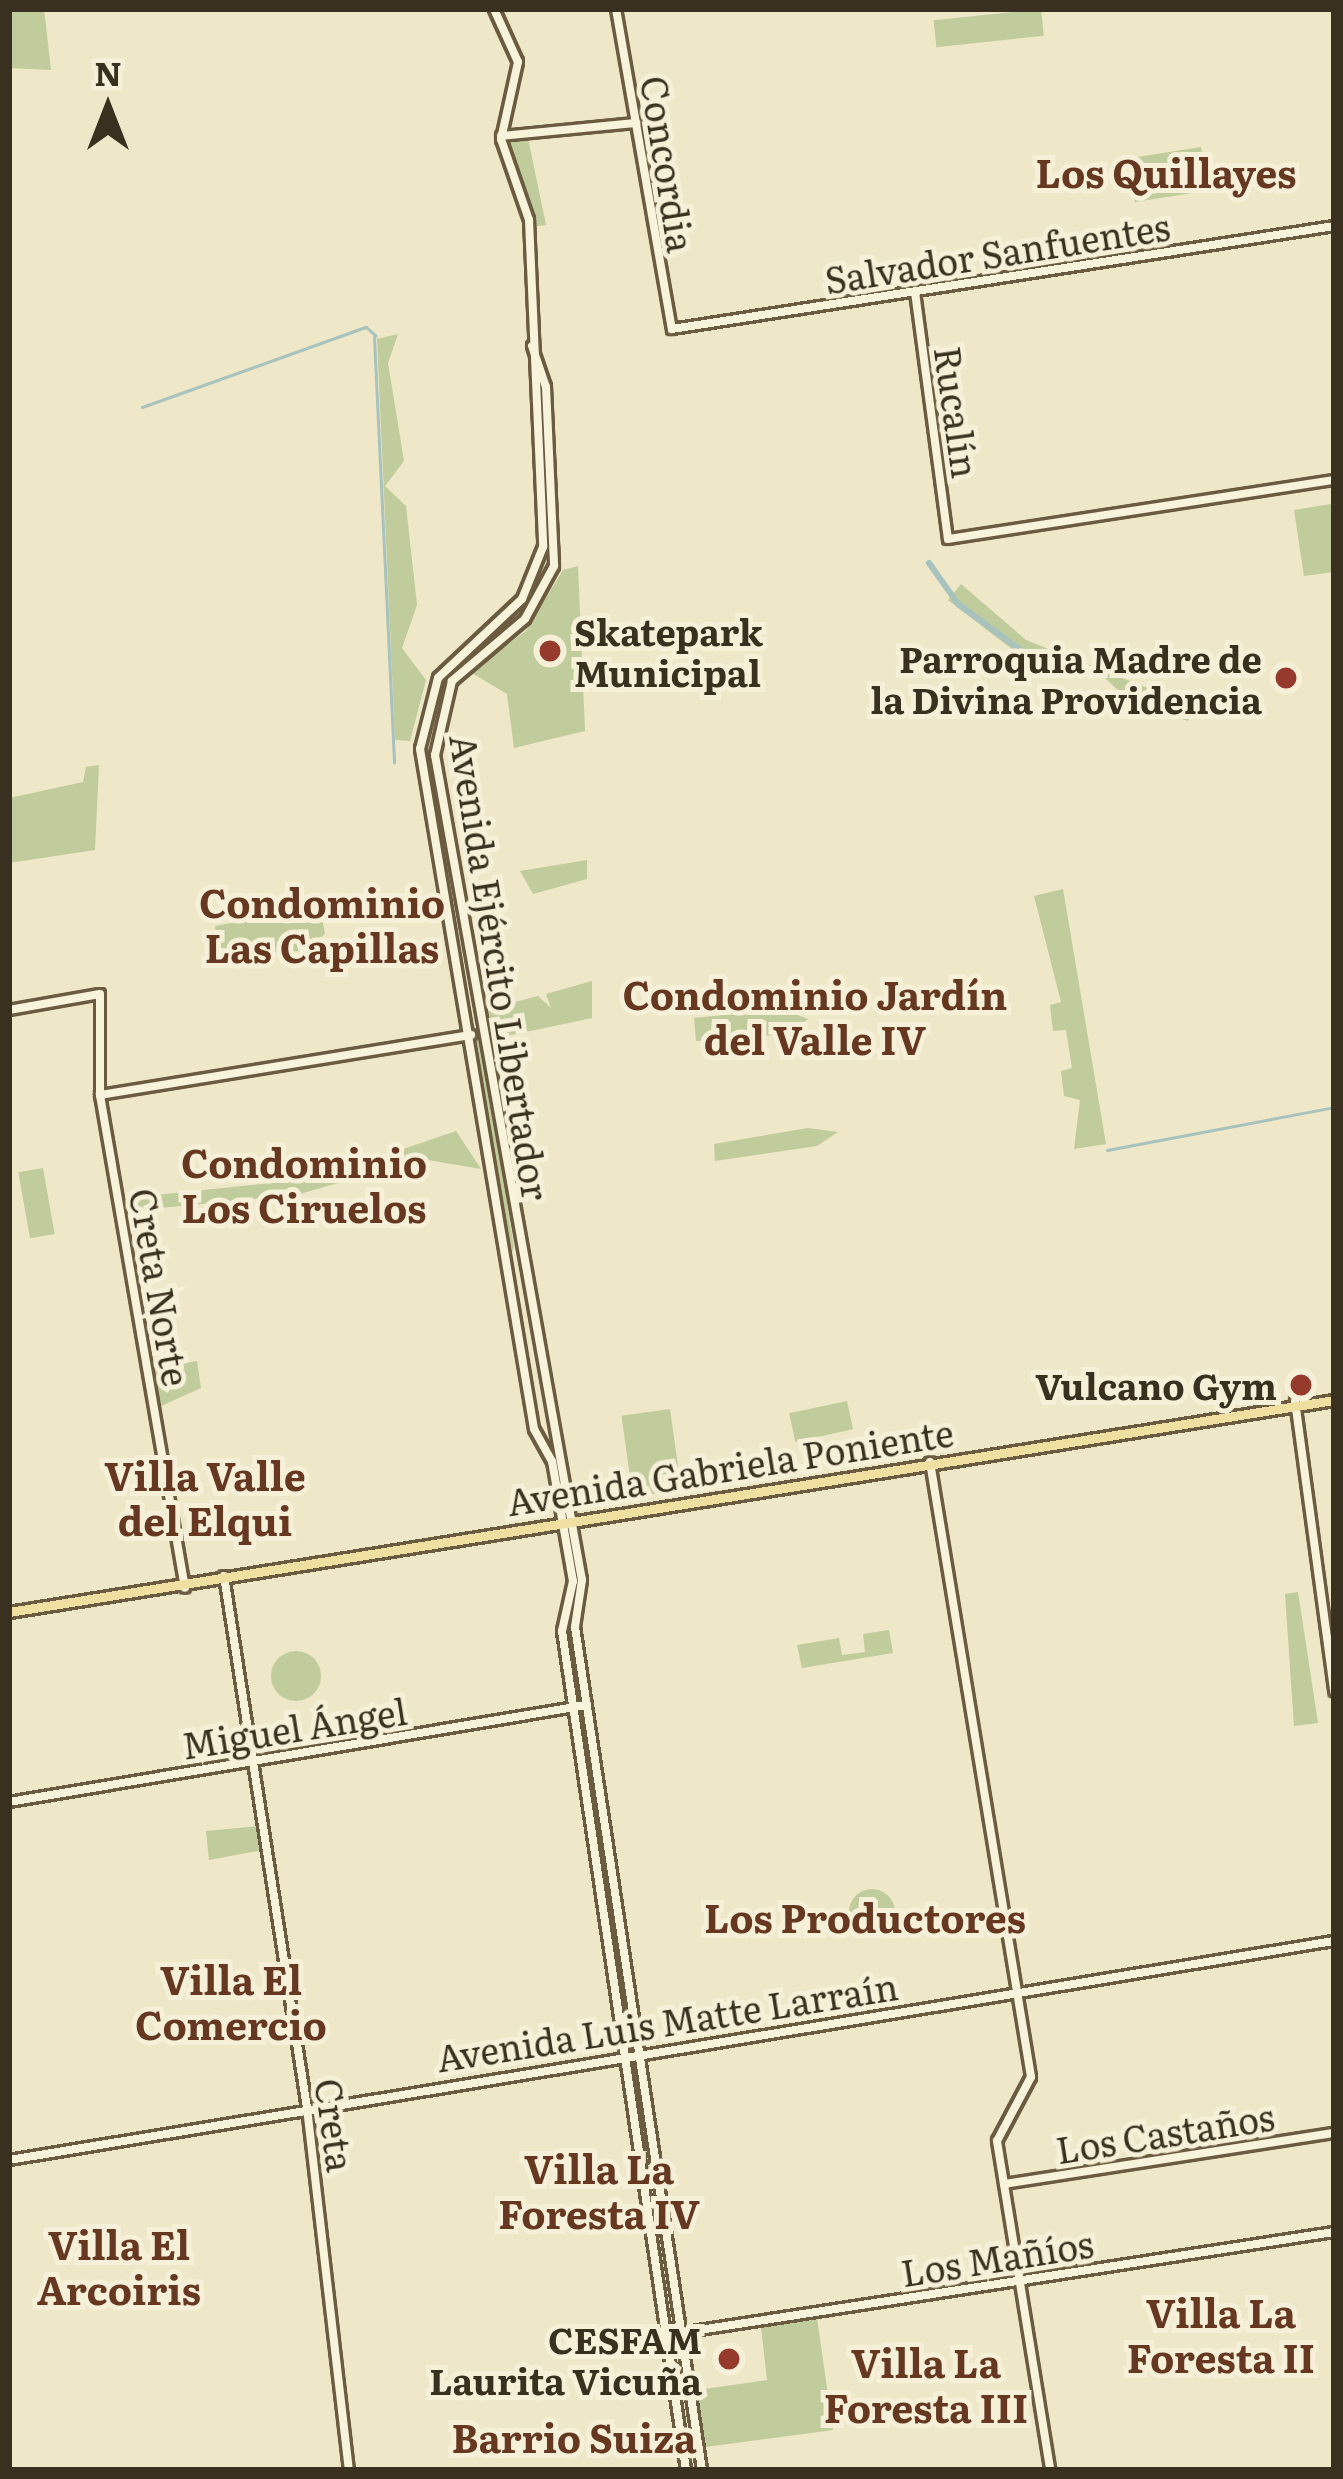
<!DOCTYPE html>
<html>
<head>
<meta charset="utf-8">
<style>
	body { margin:0 }
	#map { position:relative; width:1343px; height:2479px; overflow:hidden; background:#eee7c8; font-family:Literata,serif }
	div>[style] { position:absolute }
	[style*='--x'] { left:calc(var(--x)*1px); top:calc(var(--y)*1px); width:calc(var(--w)*1px); rotate:calc(var(--a)*1deg) }
	.green>* { inset:0; background:#c0cc9b; transform-origin:0 0 }
	.round { border-radius:50% }
	.stream>* { height:3px; margin:-1.5px; padding:0 1.5px; transform-origin:1.5px; border-radius:1.5px; background:#a8c2bd }
	.canal>* { height:6px; margin:-3px; padding:0 3px; transform-origin:3px; border-radius:3px; background:#a8c2bd }
	.roads { filter:drop-shadow(3px 0 #6b5b40) drop-shadow(-3px 0 #6b5b40) drop-shadow(0 3px #6b5b40) drop-shadow(0 -3px #6b5b40) }
	.secondary>* { height:8px; margin:-4px; padding:0 4px; transform-origin:4px; border-radius:4px; background:#f8f3db }
	.primary>* { height:9px; margin:-4.5px; padding:0 4.5px; transform-origin:4.5px; border-radius:4.5px; background:#efe0a1 }
	.dots>* { width:33px; height:33px; translate:-50% -50%; box-sizing:border-box; border:6px solid #f5f0d7; border-radius:50% }
	span { translate:-50% -50%; white-space:nowrap; text-align:center; line-height:1.15; -webkit-text-stroke:10px #f5f0d7; paint-order:stroke }
	.street-label { font-size:36px; color:#3a3020 }
	.poi-label { font-size:36px; color:#3a3020; font-weight:700 }
	.left { translate:0 -50%; text-align:left }
	.right { translate:-100% -50%; text-align:right }
	.neighbourhood-label { font-size:39px; color:#663721; font-weight:700 }
	.frame { position:absolute; inset:0; border:12px solid #3a3020; pointer-events:none }
	.north { position:absolute; left:48px; top:48px; width:120px; height:120px; -webkit-text-stroke:9px #f5f0d7; paint-order:stroke; rotate:0deg; font-size:33px; font-weight:700; line-height:48px; text-align:center; color:#3a3020 }
	.north::after { content:''; display:block; margin:auto; width:42px; height:54px; background:#3a3020; clip-path:polygon(50% 0,100% 100%,50% 72%,0 100%) }
</style>
</head>
<body>
<div id="map">
	<div class="green">
		<div style="clip-path:polygon(9px 9px,44px 9px,51px 70px,9px 68px)"></div>
		<div style="left:1041px;top:9px;width:27px;height:108px;rotate:84deg"></div>
		<div style="clip-path:polygon(528px 138px,546px 225px,532px 227px,506px 141px)"></div>
		<div style="left:1201px;top:147px;width:44px;height:74px;rotate:81deg"></div>
		<div style="clip-path:polygon(398px 334px,388px 363px,404px 461px,385px 486px,406px 506px,417px 605px,402px 648px,426px 680px,410px 741px,395px 740px,377px 339px)"></div>
		<div style="clip-path:polygon(1331px 504px,1334px 572px,1304px 576px,1294px 510px)"></div>
		<div style="clip-path:polygon(578px 566px,585px 731px,514px 748px,507px 694px,470px 672px,526px 631px,563px 570px)"></div>
		<div style="clip-path:polygon(961px 584px,1026px 640px,1193px 706px,1188px 721px,1134px 705px,1105px 678px,1021px 656px,948px 600px)"></div>
		<div style="clip-path:polygon(422px 748px,431px 748px,469px 1017px,423px 762px)"></div>
		<div style="clip-path:polygon(99px 765px,95px 850px,9px 863px,9px 798px,83px 782px,86px 767px)"></div>
		<div style="clip-path:polygon(587px 860px,587px 879px,533px 894px,520px 871px)"></div>
		<div style="clip-path:polygon(1063px 889px,1106px 1144px,1074px 1149px,1080px 1100px,1064px 1096px,1061px 1071px,1072px 1068px,1066px 1030px,1053px 1031px,1050px 1005px,1061px 1002px,1034px 896px)"></div>
		<div style="clip-path:polygon(320px 907px,325px 934px,303px 951px,218px 955px,215px 926px)"></div>
		<div style="clip-path:polygon(592px 981px,592px 1018px,493px 1039px,488px 1009px,538px 996px,551px 1008px,546px 994px)"></div>
		<div style="clip-path:polygon(782px 1009px,808px 1019px,789px 1034px,696px 1041px,694px 1018px)"></div>
		<div style="clip-path:polygon(481px 1036px,514px 1247px,512px 1252px,472px 1037px)"></div>
		<div style="clip-path:polygon(808px 1128px,838px 1132px,817px 1146px,715px 1161px,714px 1144px)"></div>
		<div style="clip-path:polygon(456px 1131px,481px 1169px,422px 1159px,296px 1195px,129px 1211px,127px 1198px,318px 1178px)"></div>
		<div style="left:43px;top:1168px;width:67px;height:25px;rotate:80deg"></div>
		<div style="clip-path:polygon(197px 1361px,201px 1388px,159px 1407px,152px 1368px)"></div>
		<div style="left:847px;top:1401px;width:29px;height:59px;rotate:78deg"></div>
		<div style="left:670px;top:1409px;width:82px;height:49px;rotate:82deg"></div>
		<div style="clip-path:polygon(1298px 1592px,1318px 1723px,1294px 1726px,1285px 1594px)"></div>
		<div style="clip-path:polygon(889px 1630px,893px 1653px,802px 1668px,797px 1645px,839px 1638px,842px 1655px,865px 1652px,863px 1634px)"></div>
		<div class="round" style="left:271px;top:1651px;width:50px;height:50px"></div>
		<div style="clip-path:polygon(259px 1826px,263px 1850px,209px 1860px,206px 1831px)"></div>
		<div class="round" style="left:849px;top:1889px;width:46px;height:46px"></div>
		<div style="clip-path:polygon(817px 2318px,833px 2430px,705px 2447px,697px 2390px,767px 2380px,761px 2327px)"></div>
	</div>
	<div class="stream">
		<div style="--x:374;--y:337;--w:426;--a:87.3"></div>
		<div style="--x:142;--y:407;--w:238;--a:-19.7"></div>
		<div style="--x:366;--y:327;--w:13;--a:42"></div>
		<div style="--x:1107;--y:1150;--w:231;--a:-10.7"></div>
	</div>
	<div class="canal">
		<div style="--x:929;--y:563;--w:50;--a:54.7"></div>
		<div style="--x:958;--y:604;--w:89;--a:36.4"></div>
	</div>
	<div class="roads">
		<div class="secondary">
			<div style="--x:494;--y:9;--w:58;--a:65.6"></div>
			<div style="--x:518;--y:62;--w:79;--a:102.4"></div>
			<div style="--x:501;--y:139;--w:86;--a:70.9"></div>
			<div style="--x:529;--y:220;--w:327;--a:87.5"></div>
			<div style="--x:543;--y:547;--w:56;--a:112"></div>
			<div style="--x:522;--y:599;--w:115;--a:136.8"></div>
			<div style="--x:438;--y:678;--w:73;--a:104.2"></div>
			<div style="--x:420;--y:749;--w:689;--a:80.48"></div>
			<div style="--x:534;--y:1429;--w:37;--a:61"></div>
			<div style="--x:552;--y:1461;--w:122;--a:80.1"></div>
			<div style="--x:573;--y:1581;--w:51;--a:102.4"></div>
			<div style="--x:562;--y:1631;--w:848;--a:81.59"></div>
			<div style="--x:616;--y:9;--w:325;--a:80.1"></div>
			<div style="--x:672;--y:329;--w:670;--a:-8.84"></div>
			<div style="--x:501;--y:136;--w:136;--a:-5.5"></div>
			<div style="--x:915;--y:292;--w:249;--a:82.4"></div>
			<div style="--x:948;--y:539;--w:390;--a:-8.7"></div>
			<div style="--x:532;--y:346;--w:43;--a:71.1"></div>
			<div style="--x:546;--y:387;--w:179;--a:87.4"></div>
			<div style="--x:554;--y:566;--w:60;--a:118.7"></div>
			<div style="--x:525;--y:619;--w:96;--a:139.7"></div>
			<div style="--x:452;--y:681;--w:76;--a:102.9"></div>
			<div style="--x:435;--y:755;--w:838;--a:79.9"></div>
			<div style="--x:582;--y:1580;--w:48;--a:98.5"></div>
			<div style="--x:575;--y:1627;--w:853;--a:81.43"></div>
			<div style="--x:9;--y:1010;--w:92;--a:-10"></div>
			<div style="--x:100;--y:994;--w:101;--a:90"></div>
			<div style="--x:100;--y:1095;--w:500;--a:80.22"></div>
			<div style="--x:100;--y:1095;--w:376;--a:-9.2"></div>
			<div style="--x:1295;--y:1401;--w:293;--a:82.3"></div>
			<div style="--x:930;--y:1462;--w:623;--a:80.67"></div>
			<div style="--x:1031;--y:2077;--w:72;--a:118"></div>
			<div style="--x:997;--y:2141;--w:333;--a:80.8"></div>
			<div style="--x:224;--y:1576;--w:538;--a:81.13"></div>
			<div style="--x:307;--y:2108;--w:364;--a:83.4"></div>
			<div style="--x:9;--y:1802;--w:586;--a:-9.53"></div>
			<div style="--x:9;--y:2160;--w:1343;--a:-9.39"></div>
			<div style="--x:1004;--y:2184;--w:334;--a:-8.8"></div>
			<div style="--x:667;--y:2335;--w:675;--a:-8.78"></div>
		</div>
		<div class="primary">
			<div style="--x:9;--y:1612;--w:1342;--a:-9.09"></div>
		</div>
	</div>
	<div class="dots">
		<div style="left:550px;top:651px;background:#973a2e"></div>
		<div style="left:1286px;top:678px;background:#973a2e"></div>
		<div style="left:1301px;top:1385px;background:#973a2e"></div>
		<div style="left:729px;top:2359px;background:#973a2e"></div>
	</div>
	<div class="street-label">
		<span style="left:669px;top:164px;rotate:81deg">Concordia</span>
		<span style="left:997px;top:252px;rotate:-9deg">Salvador Sanfuentes</span>
		<span style="left:958px;top:412px;rotate:82deg">Rucalín</span>
		<span style="left:501px;top:967px;rotate:81deg">Avenida Ejército Libertador</span>
		<span style="left:161px;top:1287px;rotate:80deg">Creta Norte</span>
		<span style="left:730px;top:1466px;rotate:-9deg">Avenida Gabriela Poniente</span>
		<span style="left:294px;top:1727px;rotate:-9deg">Miguel Ángel</span>
		<span style="left:667px;top:2021px;rotate:-9deg">Avenida Luis Matte Larraín</span>
		<span style="left:336px;top:2125px;rotate:82deg">Creta</span>
		<span style="left:1165px;top:2132px;rotate:-9deg">Los Castaños</span>
		<span style="left:997px;top:2257px;rotate:-9deg">Los Mañíos</span>
	</div>
	<div class="poi-label">
		<span class="left" style="left:574px;top:651px">Skatepark<br>Municipal</span>
		<span class="right" style="left:1262px;top:678px">Parroquia Madre de<br>la Divina Providencia</span>
		<span class="right" style="left:1277px;top:1385px">Vulcano Gym</span>
		<span class="right" style="left:702px;top:2359px">CESFAM<br>Laurita Vicuña</span>
	</div>
	<div class="neighbourhood-label">
		<span style="left:1166px;top:171px">Los Quillayes</span>
		<span style="left:322px;top:924px">Condominio<br>Las Capillas</span>
		<span style="left:815px;top:1016px">Condominio Jardín<br>del Valle IV</span>
		<span style="left:304px;top:1184px">Condominio<br>Los Ciruelos</span>
		<span style="left:205px;top:1497px">Villa Valle<br>del Elqui</span>
		<span style="left:865px;top:1916px">Los Productores</span>
		<span style="left:231px;top:2001px">Villa El<br>Comercio</span>
		<span style="left:599px;top:2190px">Villa La<br>Foresta IV</span>
		<span style="left:119px;top:2266px">Villa El<br>Arcoiris</span>
		<span style="left:1221px;top:2334px">Villa La<br>Foresta II</span>
		<span style="left:926px;top:2384px">Villa La<br>Foresta III</span>
		<span style="left:574px;top:2436px">Barrio Suiza</span>
	</div>
	<div class="frame"></div>
	<div class="north">N</div>
</div>
</body>
</html>
